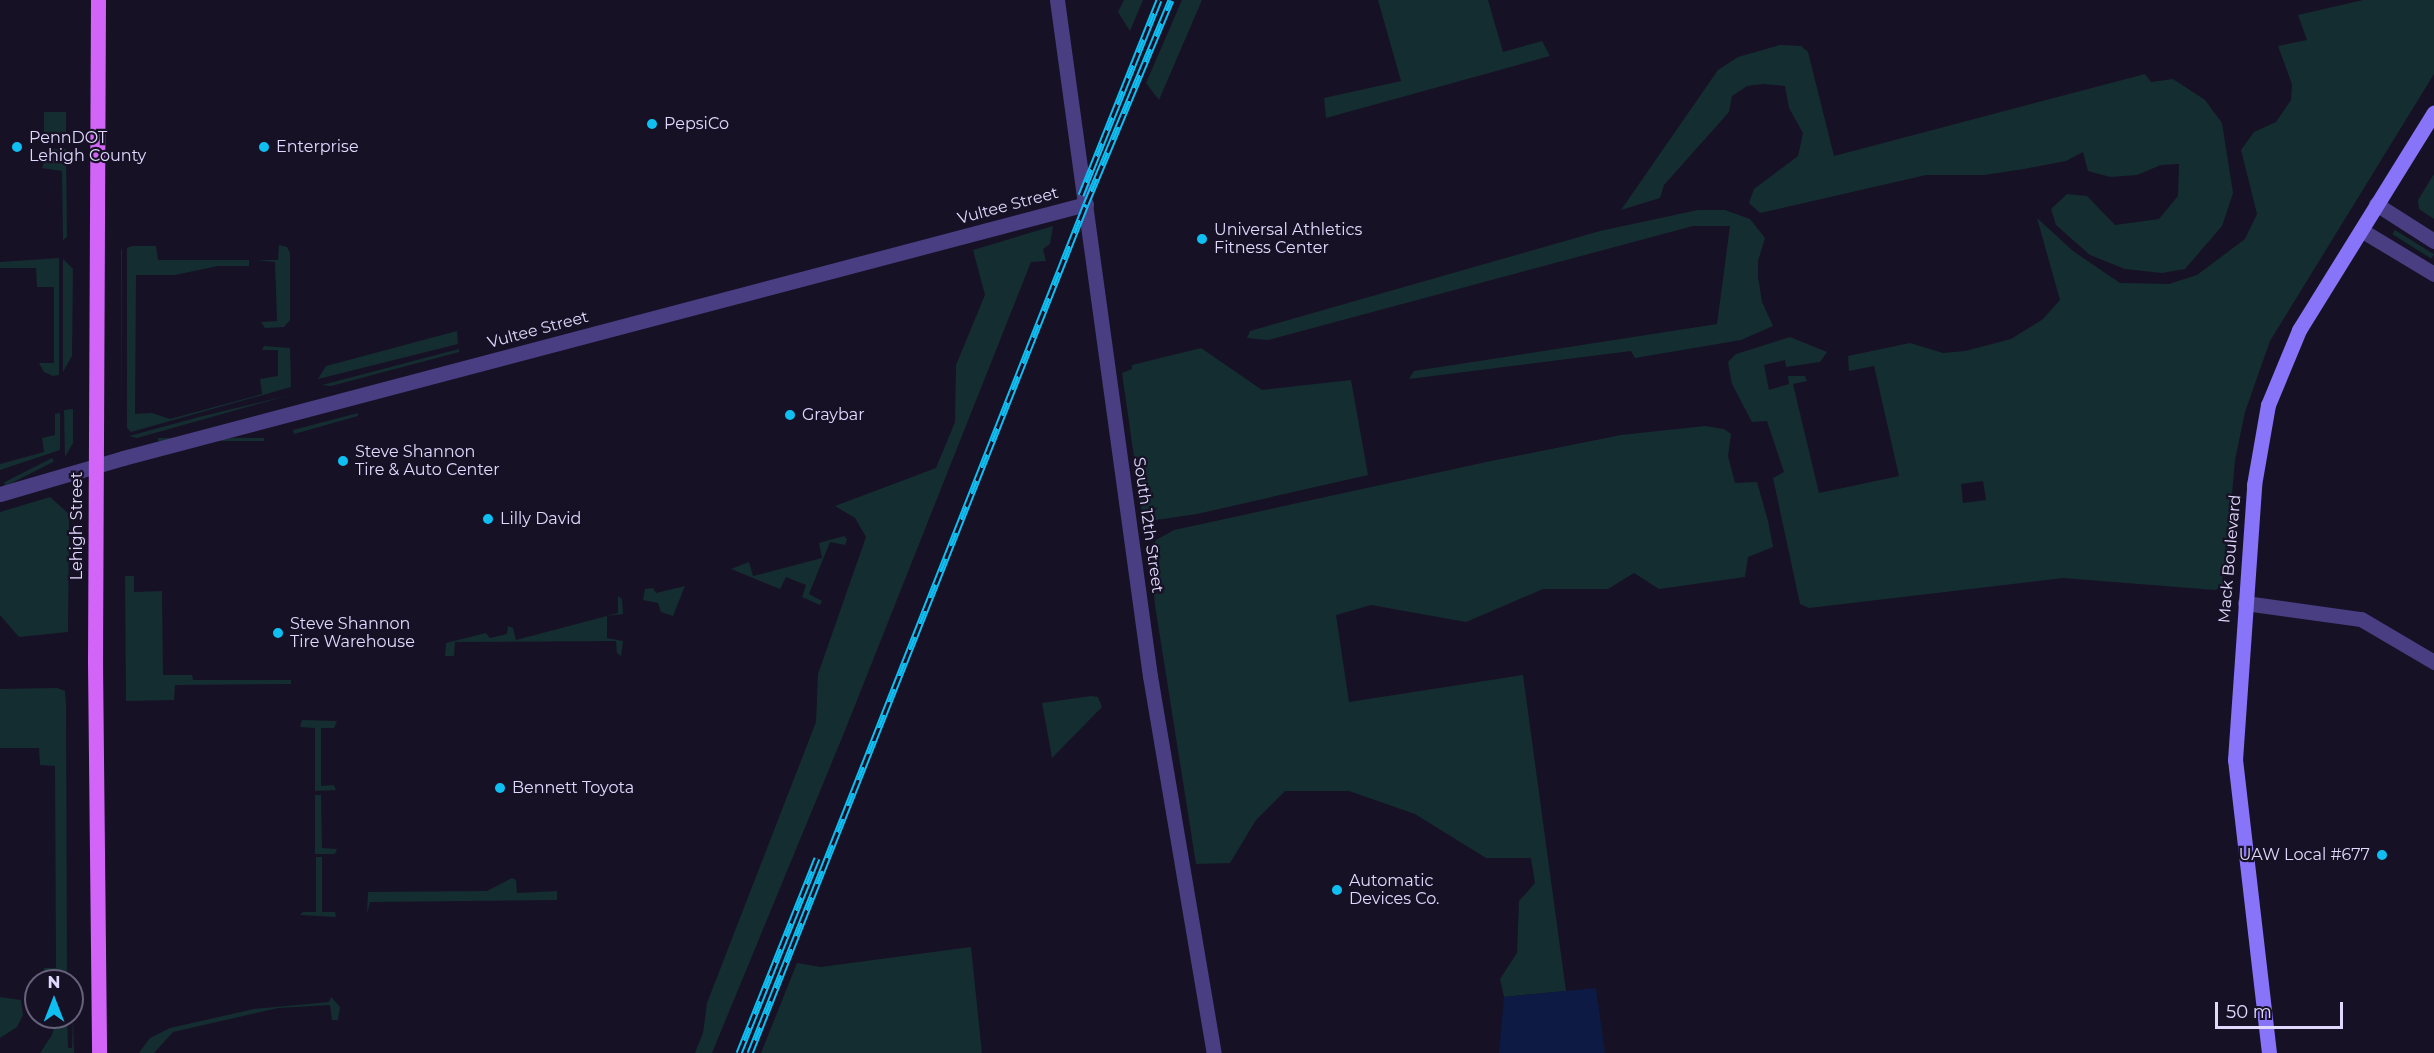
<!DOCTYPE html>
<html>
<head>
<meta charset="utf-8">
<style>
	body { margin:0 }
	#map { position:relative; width:2434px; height:1053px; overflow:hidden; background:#171126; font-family:Montserrat,sans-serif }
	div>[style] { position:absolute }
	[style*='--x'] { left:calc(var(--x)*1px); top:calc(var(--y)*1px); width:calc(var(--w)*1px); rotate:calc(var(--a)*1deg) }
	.green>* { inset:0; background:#142d30; transform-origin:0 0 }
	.water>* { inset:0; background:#0d1a43 }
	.minor>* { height:15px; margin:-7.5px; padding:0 7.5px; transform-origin:7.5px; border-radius:7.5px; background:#493e82 }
	.tertiary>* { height:15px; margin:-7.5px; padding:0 7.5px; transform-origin:7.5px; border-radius:7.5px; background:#493e82 }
	.secondary>* { height:15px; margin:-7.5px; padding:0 7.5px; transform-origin:7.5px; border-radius:7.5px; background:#8874f8 }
	.primary>* { height:15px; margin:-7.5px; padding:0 7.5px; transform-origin:7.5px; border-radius:7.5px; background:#d265f7 }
	.rail>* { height:7px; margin-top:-3.5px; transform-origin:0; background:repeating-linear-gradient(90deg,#171126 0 14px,#0fbff2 0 28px); box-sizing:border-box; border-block:2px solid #0fbff2 }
	.dots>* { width:16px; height:16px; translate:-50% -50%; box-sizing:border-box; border:3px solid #171126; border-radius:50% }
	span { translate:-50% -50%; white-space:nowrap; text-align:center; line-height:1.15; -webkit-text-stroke:4.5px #171126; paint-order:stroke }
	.poi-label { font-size:16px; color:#e1d8fd }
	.left { translate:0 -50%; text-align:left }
	.right { translate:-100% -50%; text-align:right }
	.street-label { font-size:16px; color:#e1d8fd }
	.north { position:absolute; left:24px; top:969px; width:60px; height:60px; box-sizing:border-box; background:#171126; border:2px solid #68617c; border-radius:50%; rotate:0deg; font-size:16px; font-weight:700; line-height:24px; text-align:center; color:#e1d8fd }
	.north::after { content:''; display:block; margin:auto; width:21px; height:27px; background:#0fbff2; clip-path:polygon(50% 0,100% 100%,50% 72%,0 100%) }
	.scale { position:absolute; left:2215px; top:1002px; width:128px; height:27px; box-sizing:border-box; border:3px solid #e1d8fd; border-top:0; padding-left:8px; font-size:18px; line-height:21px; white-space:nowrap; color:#e1d8fd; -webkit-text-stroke:4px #171126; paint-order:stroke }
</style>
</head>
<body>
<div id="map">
	<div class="green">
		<div style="clip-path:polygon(1124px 0,1143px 0,1130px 31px,1118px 12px)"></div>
		<div style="clip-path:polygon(1182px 0,1202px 0,1159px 100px,1146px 83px)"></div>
		<div style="clip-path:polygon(1378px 0,1488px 0,1503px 52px,1542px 41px,1550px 56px,1326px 118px,1324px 98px,1401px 81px)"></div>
		<div style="clip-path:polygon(evenodd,2363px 0,2434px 0,2434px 74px,2270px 341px,2245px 412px,2235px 460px,2224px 586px,2215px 590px,2063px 578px,1809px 608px,1800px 604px,1773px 478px,1784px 472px,1767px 421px,1752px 422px,1732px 384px,1728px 362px,1736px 354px,1790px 337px,1827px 352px,1820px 362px,1786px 367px,1785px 360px,1764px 365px,1769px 390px,1789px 384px,1788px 376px,1805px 376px,1807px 381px,1793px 384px,1819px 493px,1899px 476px,1874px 366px,1849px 371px,1848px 356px,1910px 343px,1943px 353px,1965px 351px,2011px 339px,2043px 319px,2060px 300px,2037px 218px,2073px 251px,2120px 283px,2169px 284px,2197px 275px,2245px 239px,2257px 214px,2241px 150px,2254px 132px,2276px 122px,2291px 100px,2292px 84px,2278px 46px,2307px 40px,2298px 15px,2363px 0,1983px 481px,1986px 500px,1963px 503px,1961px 484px,1983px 481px)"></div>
		<div style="clip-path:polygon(1780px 45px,1801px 46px,1808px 52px,1834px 156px,2145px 74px,2151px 82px,2173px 79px,2205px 100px,2222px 123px,2233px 193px,2222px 226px,2185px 269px,2162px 273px,2125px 269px,2090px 255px,2056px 225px,2051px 209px,2067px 194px,2087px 196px,2115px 225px,2159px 219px,2178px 196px,2179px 164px,2161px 165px,2137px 175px,2110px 177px,2088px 171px,2083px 152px,2066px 161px,2024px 169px,1984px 175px,1926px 175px,1760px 213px,1749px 203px,1754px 189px,1798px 156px,1803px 133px,1789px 108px,1785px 86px,1763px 84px,1747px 86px,1732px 96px,1729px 112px,1664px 185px,1660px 198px,1621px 210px,1718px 70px,1738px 57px)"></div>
		<div style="left:44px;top:112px;width:22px;height:29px"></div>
		<div style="clip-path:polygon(49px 149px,66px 149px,67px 237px,63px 240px,62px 171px,42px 168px)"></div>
		<div style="clip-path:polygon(2434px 174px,2434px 219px,2419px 209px,2418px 200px)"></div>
		<div style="clip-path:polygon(1698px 210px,1725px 210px,1750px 219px,1765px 238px,1758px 261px,1758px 277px,1762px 302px,1773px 326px,1741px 340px,1635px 358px,1631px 351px,1409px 379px,1414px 371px,1717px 324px,1730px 226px,1693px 226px,1268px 340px,1247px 338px,1250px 331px,1600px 231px)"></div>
		<div style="clip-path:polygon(1053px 226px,1050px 244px,1043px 249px,1046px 261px,1031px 262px,846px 728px,712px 1053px,695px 1053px,703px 1033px,707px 1003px,816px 722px,818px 674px,866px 537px,855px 518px,835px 506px,936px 468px,955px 422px,956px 365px,985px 295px,973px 250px)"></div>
		<div style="left:2395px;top:230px;width:46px;height:5px;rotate:32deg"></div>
		<div style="clip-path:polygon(279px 245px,287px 247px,290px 253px,290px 320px,284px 327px,265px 328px,261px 322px,277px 321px,275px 262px,256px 260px,278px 260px)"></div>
		<div style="clip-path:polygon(132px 246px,156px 246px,158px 260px,249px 260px,249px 266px,218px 266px,175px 275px,136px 275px,135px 414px,152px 413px,170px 419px,262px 394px,260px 379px,278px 376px,278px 350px,262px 350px,264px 346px,290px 348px,291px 387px,131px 432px,127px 428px,127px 248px)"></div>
		<div style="clip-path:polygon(122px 248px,122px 430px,121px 251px)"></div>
		<div style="clip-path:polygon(59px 258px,59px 375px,53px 376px,44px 372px,39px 363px,54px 363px,54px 287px,37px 287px,36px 268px,0 268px,0 262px)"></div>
		<div style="clip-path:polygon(63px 259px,73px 269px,72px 356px,63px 372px)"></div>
		<div style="clip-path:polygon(457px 331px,458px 344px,318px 379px,326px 366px)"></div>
		<div style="clip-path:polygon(1201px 348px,1262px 390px,1351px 380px,1368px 475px,1197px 514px,1156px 520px,1142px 513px,1122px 373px,1132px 369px,1132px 365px)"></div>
		<div style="clip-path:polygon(459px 349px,459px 352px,331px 386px,322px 385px)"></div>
		<div style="clip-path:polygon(290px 395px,137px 438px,129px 436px,199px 417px)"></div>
		<div style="clip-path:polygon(73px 409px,73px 443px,65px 457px,64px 410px)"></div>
		<div style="clip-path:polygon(60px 413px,60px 450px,0 470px,0 464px,44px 452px,42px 438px,55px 435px,55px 414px)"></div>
		<div style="clip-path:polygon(358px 413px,358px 416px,294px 434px,293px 430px)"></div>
		<div style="clip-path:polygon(1705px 426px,1724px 429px,1731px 434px,1728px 456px,1735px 483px,1757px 482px,1768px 521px,1773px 547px,1748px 557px,1745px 577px,1659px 589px,1634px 573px,1608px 589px,1543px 589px,1466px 622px,1371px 605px,1336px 615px,1349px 702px,1523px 675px,1566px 991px,1504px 997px,1500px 979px,1517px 953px,1519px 901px,1535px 883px,1531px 858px,1486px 858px,1415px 814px,1349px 791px,1285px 791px,1256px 820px,1230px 863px,1196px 864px,1155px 605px,1150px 552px,1156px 540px,1174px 530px,1491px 461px,1621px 435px)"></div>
		<div style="left:264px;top:438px;width:3px;height:106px;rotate:90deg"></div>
		<div style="left:52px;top:458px;width:4px;height:54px;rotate:63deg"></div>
		<div style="clip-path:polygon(50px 497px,69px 514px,68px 632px,19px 637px,0 615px,0 512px)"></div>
		<div style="clip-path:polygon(844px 536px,847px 539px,845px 545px,830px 542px,809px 594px,822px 601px,820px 605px,802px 597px,806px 585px,786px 577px,780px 589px,731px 569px,749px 562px,753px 576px,822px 558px,819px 543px)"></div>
		<div style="clip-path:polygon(125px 576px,134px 576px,134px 592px,162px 591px,163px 675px,192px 675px,193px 680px,291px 680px,291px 684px,175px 685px,174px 700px,126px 701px)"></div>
		<div style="clip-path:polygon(685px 586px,673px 616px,661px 612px,658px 603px,643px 600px,645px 589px,653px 588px,656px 593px)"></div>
		<div style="clip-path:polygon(618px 596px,622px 599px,623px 614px,607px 616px,607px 638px,623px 641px,621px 656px,617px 653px,616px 641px,455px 642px,454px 656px,445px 656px,446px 643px,486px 633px,490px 638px,507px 634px,508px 626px,513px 628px,516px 640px,618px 613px)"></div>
		<div style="clip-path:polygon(57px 688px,65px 691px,66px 704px,67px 972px,56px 978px,43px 978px,44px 968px,56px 968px,55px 766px,40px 765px,39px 748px,0 748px,0 689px)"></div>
		<div style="clip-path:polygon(1091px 696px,1098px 697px,1102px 707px,1052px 758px,1042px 703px)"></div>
		<div style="clip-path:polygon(302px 720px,337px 721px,334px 728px,321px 728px,321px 786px,334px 785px,336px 790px,315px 791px,315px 728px,300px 727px)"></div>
		<div style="clip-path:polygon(315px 795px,321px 795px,322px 848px,337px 849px,335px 854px,315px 854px)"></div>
		<div style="clip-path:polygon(316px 857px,322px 857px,322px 912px,335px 912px,336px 917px,300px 915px,303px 912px,316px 912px)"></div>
		<div style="clip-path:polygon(512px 878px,516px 880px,517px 893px,557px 891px,557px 900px,370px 902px,367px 914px,368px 892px,487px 891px)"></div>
		<div style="clip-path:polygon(971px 947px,982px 1053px,761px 1053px,797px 963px,821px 967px)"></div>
		<div style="clip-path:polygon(0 997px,21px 1000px,23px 1015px,17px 1027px,0 1038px)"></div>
		<div style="clip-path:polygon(331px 997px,340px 1007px,338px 1020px,332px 1020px,330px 1005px,278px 1008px,173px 1032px,154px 1053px,139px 1053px,150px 1038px,170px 1028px,254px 1009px,329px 1002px)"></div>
		<div style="clip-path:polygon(73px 1015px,74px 1053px,40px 1053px,52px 1035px,56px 1021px,42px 1017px,67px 1017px,68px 1048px,72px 1048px)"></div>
	</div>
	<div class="water">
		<div style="clip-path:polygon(1596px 988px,1605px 1053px,1499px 1053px,1504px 997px)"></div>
	</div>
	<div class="minor">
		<div style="--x:2376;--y:204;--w:69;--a:32.5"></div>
		<div style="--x:2361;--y:230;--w:85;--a:31.1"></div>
		<div style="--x:0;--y:494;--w:128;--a:-16.3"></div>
		<div style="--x:123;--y:458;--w:996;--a:-14.78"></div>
		<div style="--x:2245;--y:603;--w:117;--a:7.9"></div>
		<div style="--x:2361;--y:619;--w:85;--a:30.5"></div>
	</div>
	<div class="tertiary">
		<div style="--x:1057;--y:0;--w:682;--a:82.17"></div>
		<div style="--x:1150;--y:676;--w:382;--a:80.4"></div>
	</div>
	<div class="secondary">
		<div style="--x:2269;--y:1053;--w:295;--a:-96.6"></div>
		<div style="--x:2235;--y:760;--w:276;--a:-86"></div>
		<div style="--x:2254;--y:485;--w:81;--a:-80.1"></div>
		<div style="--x:2268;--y:405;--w:81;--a:-67.5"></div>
		<div style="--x:2299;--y:330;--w:256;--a:-58.2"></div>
	</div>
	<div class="primary">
		<div style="--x:98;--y:0;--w:662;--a:90.26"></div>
		<div style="--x:95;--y:662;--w:391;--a:89.4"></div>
	</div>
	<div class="rail">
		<div style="--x:1081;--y:195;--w:210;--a:-68.2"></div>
		<div style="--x:739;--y:1053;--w:210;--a:-68.2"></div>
		<div style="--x:750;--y:1053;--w:913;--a:-68.41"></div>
		<div style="--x:1086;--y:204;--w:221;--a:-67.4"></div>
	</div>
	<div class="dots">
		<div style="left:652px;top:124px;background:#0fbff2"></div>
		<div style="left:17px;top:147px;background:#0fbff2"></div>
		<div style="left:264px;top:147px;background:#0fbff2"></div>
		<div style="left:1202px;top:239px;background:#0fbff2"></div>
		<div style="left:790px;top:415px;background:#0fbff2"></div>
		<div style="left:343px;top:461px;background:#0fbff2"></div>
		<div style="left:488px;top:519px;background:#0fbff2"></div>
		<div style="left:278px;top:633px;background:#0fbff2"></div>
		<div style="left:500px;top:788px;background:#0fbff2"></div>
		<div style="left:2382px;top:855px;background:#0fbff2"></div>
		<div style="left:1337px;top:890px;background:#0fbff2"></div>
	</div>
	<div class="poi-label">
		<span class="left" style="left:664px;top:124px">PepsiCo</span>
		<span class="left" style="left:29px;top:147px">PennDOT<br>Lehigh County</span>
		<span class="left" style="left:276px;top:147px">Enterprise</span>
		<span class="left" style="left:1214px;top:239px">Universal Athletics<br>Fitness Center</span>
		<span class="left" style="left:802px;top:415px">Graybar</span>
		<span class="left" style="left:355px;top:461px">Steve Shannon<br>Tire &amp; Auto Center</span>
		<span class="left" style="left:500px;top:519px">Lilly David</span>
		<span class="left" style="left:290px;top:633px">Steve Shannon<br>Tire Warehouse</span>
		<span class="left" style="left:512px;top:788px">Bennett Toyota</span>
		<span class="right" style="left:2370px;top:855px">UAW Local #677</span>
		<span class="left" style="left:1349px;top:890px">Automatic<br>Devices Co.</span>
	</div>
	<div class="street-label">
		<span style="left:1008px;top:206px;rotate:-15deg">Vultee Street</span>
		<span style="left:538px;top:330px;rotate:-15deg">Vultee Street</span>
		<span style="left:1148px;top:525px;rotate:82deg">South 12th Street</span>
		<span style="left:77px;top:526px;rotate:-90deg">Lehigh Street</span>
		<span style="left:2230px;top:559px;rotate:-85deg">Mack Boulevard</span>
	</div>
	<div class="north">N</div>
	<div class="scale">50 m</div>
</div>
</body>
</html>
